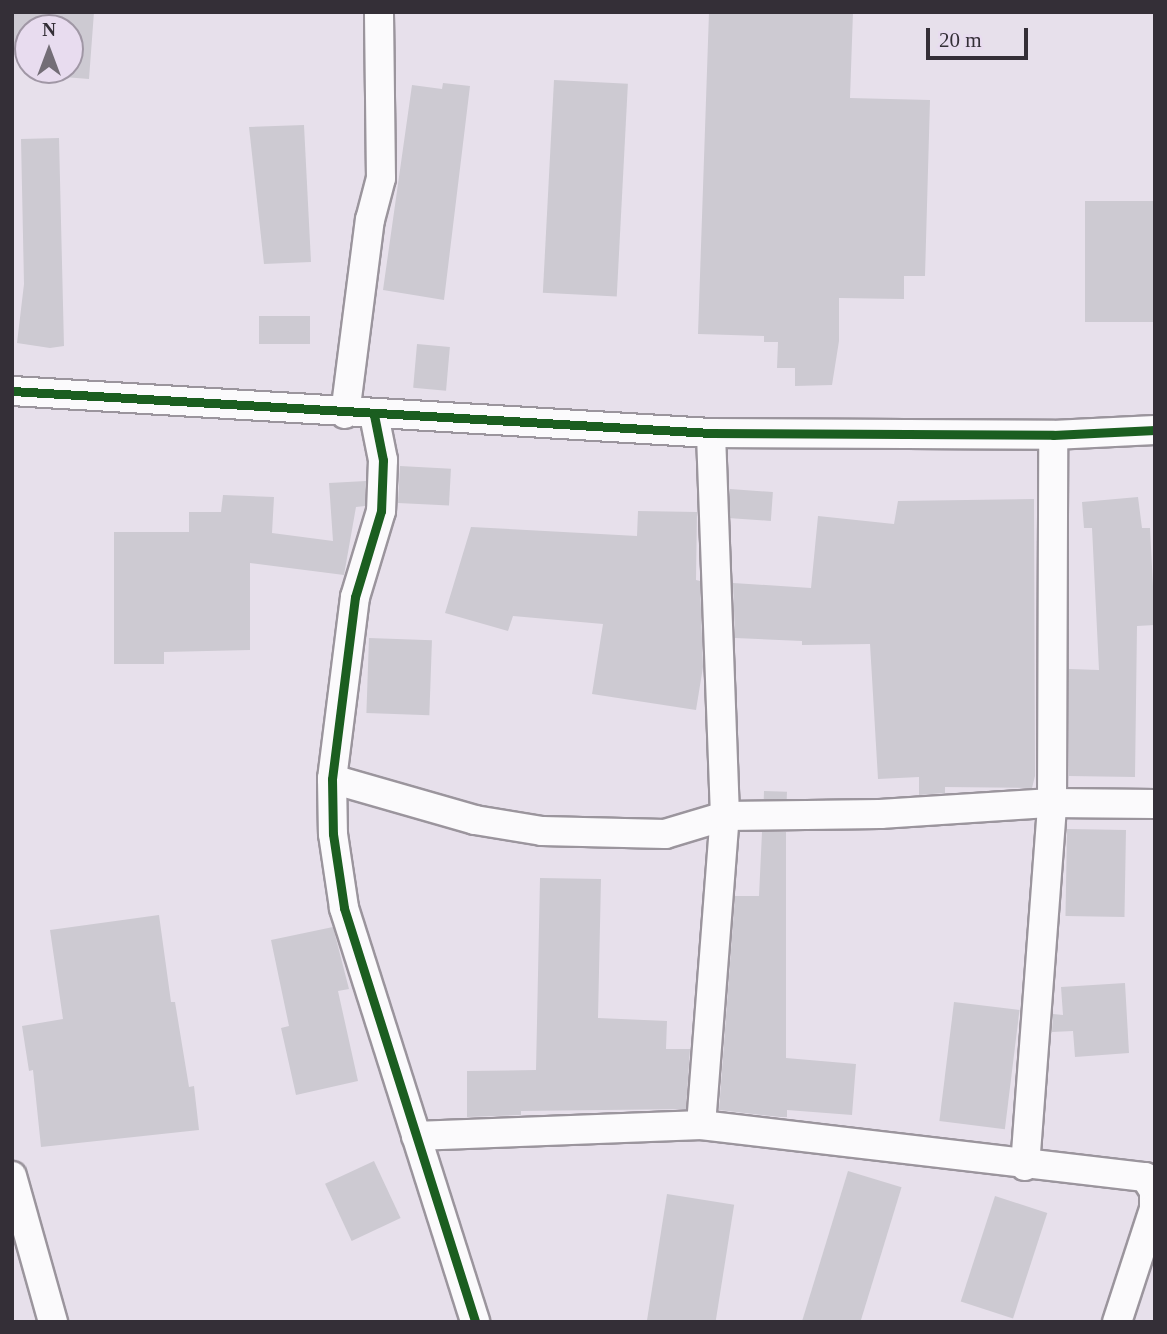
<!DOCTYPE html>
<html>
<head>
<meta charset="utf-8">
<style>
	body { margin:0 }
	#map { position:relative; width:1167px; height:1334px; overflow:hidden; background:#e7e0eb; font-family:"Times New Roman",serif }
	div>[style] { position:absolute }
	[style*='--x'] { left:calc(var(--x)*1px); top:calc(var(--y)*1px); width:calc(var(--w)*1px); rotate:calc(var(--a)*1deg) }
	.building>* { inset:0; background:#cdcad2; transform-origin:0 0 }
	.roads { filter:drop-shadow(2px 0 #9b959d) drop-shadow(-2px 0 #9b959d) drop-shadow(0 2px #9b959d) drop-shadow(0 -2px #9b959d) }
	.street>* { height:28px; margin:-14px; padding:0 14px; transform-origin:14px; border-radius:14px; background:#fbfafc }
	.cycleway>* { height:9px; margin:-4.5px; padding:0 4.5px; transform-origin:4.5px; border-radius:4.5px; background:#1b5e20 }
	span { translate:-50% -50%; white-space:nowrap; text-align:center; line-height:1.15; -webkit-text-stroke:6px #e8dcef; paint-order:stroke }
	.frame { position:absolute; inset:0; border:14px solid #342f37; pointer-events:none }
	.north { position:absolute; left:14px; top:14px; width:70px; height:70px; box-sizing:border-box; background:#e8dcef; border:2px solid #a097a5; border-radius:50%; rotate:0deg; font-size:19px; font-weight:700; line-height:28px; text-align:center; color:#342f37 }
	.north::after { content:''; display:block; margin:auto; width:24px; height:32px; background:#736d76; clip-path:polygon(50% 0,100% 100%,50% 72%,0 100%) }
	.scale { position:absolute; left:926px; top:28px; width:102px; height:32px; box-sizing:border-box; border:4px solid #342f37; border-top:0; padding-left:9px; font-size:21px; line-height:24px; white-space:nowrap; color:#342f37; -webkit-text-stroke:5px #e8dcef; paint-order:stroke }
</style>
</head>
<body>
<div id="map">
	<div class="building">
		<div style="clip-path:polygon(evenodd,12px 12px,94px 12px,89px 79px,26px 74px,28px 54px,12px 55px,12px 12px,28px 28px,70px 28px,70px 70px,28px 70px,28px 28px)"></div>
		<div style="clip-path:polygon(709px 12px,853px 12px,850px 98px,930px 100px,925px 276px,904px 276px,904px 299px,839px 298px,839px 341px,832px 385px,795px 386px,795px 368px,777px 368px,778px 342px,764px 342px,764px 336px,698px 334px)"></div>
		<div style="left:554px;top:80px;width:74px;height:213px;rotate:3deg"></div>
		<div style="clip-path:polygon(443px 83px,470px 86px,444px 300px,383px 290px,412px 85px,442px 89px)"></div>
		<div style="clip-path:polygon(304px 125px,311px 262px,264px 264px,249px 127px)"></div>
		<div style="clip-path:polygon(59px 138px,64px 346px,50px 348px,17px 343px,24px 284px,21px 139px)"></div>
		<div style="left:1155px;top:201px;width:121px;height:70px;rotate:90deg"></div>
		<div style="left:310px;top:316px;width:28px;height:51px;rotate:90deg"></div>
		<div style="left:417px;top:344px;width:33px;height:44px;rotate:5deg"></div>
		<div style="left:400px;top:466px;width:51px;height:37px;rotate:3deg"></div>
		<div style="clip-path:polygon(366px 481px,365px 506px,356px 507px,344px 575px,250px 563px,250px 650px,164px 652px,164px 664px,114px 664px,114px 532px,189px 532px,189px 512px,221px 512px,223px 495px,274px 497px,272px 533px,333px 541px,329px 483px)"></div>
		<div style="left:730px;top:489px;width:43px;height:29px;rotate:4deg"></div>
		<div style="clip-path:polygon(1138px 497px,1142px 528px,1150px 528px,1155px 625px,1137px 626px,1135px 777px,1069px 776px,1069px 669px,1099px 670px,1092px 528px,1084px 528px,1082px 502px)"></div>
		<div style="clip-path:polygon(1034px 499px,1035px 776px,1032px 788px,945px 787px,945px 793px,919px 795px,919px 777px,878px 779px,870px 644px,802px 645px,802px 641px,735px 638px,733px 583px,811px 588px,818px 516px,894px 524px,898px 501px)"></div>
		<div style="clip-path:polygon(638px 511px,697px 512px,696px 580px,700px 581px,703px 667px,696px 710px,592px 694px,603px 624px,513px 616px,508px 631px,445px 613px,471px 527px,637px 536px)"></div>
		<div style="left:369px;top:638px;width:63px;height:75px;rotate:2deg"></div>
		<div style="left:764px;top:791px;width:23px;height:8px;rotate:2deg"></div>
		<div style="left:1067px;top:829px;width:59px;height:87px;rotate:1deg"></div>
		<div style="clip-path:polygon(762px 832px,786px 832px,786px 1058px,856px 1064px,852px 1115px,787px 1110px,787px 1117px,780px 1117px,719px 1110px,735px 896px,759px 896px)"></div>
		<div style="clip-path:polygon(540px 878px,601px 879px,598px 1018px,667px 1021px,666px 1049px,690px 1049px,686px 1109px,521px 1111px,521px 1115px,467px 1117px,467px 1071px,536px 1070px)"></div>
		<div style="clip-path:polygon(159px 915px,171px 1002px,175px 1002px,189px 1087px,194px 1086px,199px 1130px,41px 1147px,33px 1070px,29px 1071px,22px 1026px,63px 1019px,50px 930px)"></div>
		<div style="clip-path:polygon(333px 927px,349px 989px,338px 991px,358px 1081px,296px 1095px,281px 1028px,289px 1026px,271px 940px)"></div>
		<div style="clip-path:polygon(1125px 983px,1129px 1053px,1075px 1057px,1073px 1031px,1052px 1032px,1053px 1014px,1063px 1015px,1061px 987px)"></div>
		<div style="left:954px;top:1002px;width:66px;height:120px;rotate:7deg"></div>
		<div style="left:374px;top:1161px;width:63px;height:54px;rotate:65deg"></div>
		<div style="left:848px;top:1171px;width:56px;height:158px;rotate:17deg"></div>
		<div style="left:667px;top:1194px;width:68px;height:130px;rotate:9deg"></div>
		<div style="left:995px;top:1196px;width:55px;height:111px;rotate:18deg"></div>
	</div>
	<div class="roads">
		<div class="street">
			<div style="--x:12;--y:391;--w:700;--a:3.44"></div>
			<div style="--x:711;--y:433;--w:342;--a:0.3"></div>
			<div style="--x:1053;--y:435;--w:102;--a:-2.8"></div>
			<div style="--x:345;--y:414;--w:196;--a:-82.7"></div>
			<div style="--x:370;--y:220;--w:43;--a:-75.3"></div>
			<div style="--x:381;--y:178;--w:166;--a:-90.7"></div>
			<div style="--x:374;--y:415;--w:46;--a:78.7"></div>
			<div style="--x:383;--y:460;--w:51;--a:92.2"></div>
			<div style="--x:381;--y:511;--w:90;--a:106.8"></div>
			<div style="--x:355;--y:597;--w:183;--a:97.2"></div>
			<div style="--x:332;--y:779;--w:55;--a:89"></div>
			<div style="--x:333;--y:834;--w:75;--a:81.5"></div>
			<div style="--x:344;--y:908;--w:434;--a:72.4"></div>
			<div style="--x:332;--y:779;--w:149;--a:16"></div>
			<div style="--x:475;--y:820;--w:68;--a:9.3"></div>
			<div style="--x:542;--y:831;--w:123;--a:1.4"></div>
			<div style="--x:665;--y:834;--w:63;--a:-16.7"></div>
			<div style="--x:725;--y:816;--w:155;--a:-0.7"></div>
			<div style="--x:880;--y:814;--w:172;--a:-3.7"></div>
			<div style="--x:1052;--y:803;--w:103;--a:0.6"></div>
			<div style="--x:701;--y:1125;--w:310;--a:-85.6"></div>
			<div style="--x:725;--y:816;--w:383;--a:-92.1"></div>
			<div style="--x:416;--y:1136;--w:285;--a:-2.2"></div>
			<div style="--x:701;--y:1125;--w:447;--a:6.7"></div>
			<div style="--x:1145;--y:1177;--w:17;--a:57"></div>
			<div style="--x:1154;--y:1191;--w:18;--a:90"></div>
			<div style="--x:1154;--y:1209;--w:119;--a:108.1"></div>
			<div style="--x:1025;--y:1166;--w:364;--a:-85.7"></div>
			<div style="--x:1052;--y:803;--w:368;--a:-89.8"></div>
			<div style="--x:12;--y:1176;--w:152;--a:74.3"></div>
		</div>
	</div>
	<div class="cycleway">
		<div style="--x:12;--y:391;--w:700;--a:3.44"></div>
		<div style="--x:711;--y:433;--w:342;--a:0.3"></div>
		<div style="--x:1053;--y:435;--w:102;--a:-2.8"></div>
		<div style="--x:374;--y:415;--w:46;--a:78.7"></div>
		<div style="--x:383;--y:460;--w:51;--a:92.2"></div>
		<div style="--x:381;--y:511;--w:90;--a:106.8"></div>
		<div style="--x:355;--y:597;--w:183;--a:97.2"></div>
		<div style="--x:332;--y:779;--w:55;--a:89"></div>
		<div style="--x:333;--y:834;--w:75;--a:81.5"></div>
		<div style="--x:344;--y:908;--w:434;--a:72.4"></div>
	</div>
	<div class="frame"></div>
	<div class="north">N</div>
	<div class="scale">20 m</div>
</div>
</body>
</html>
